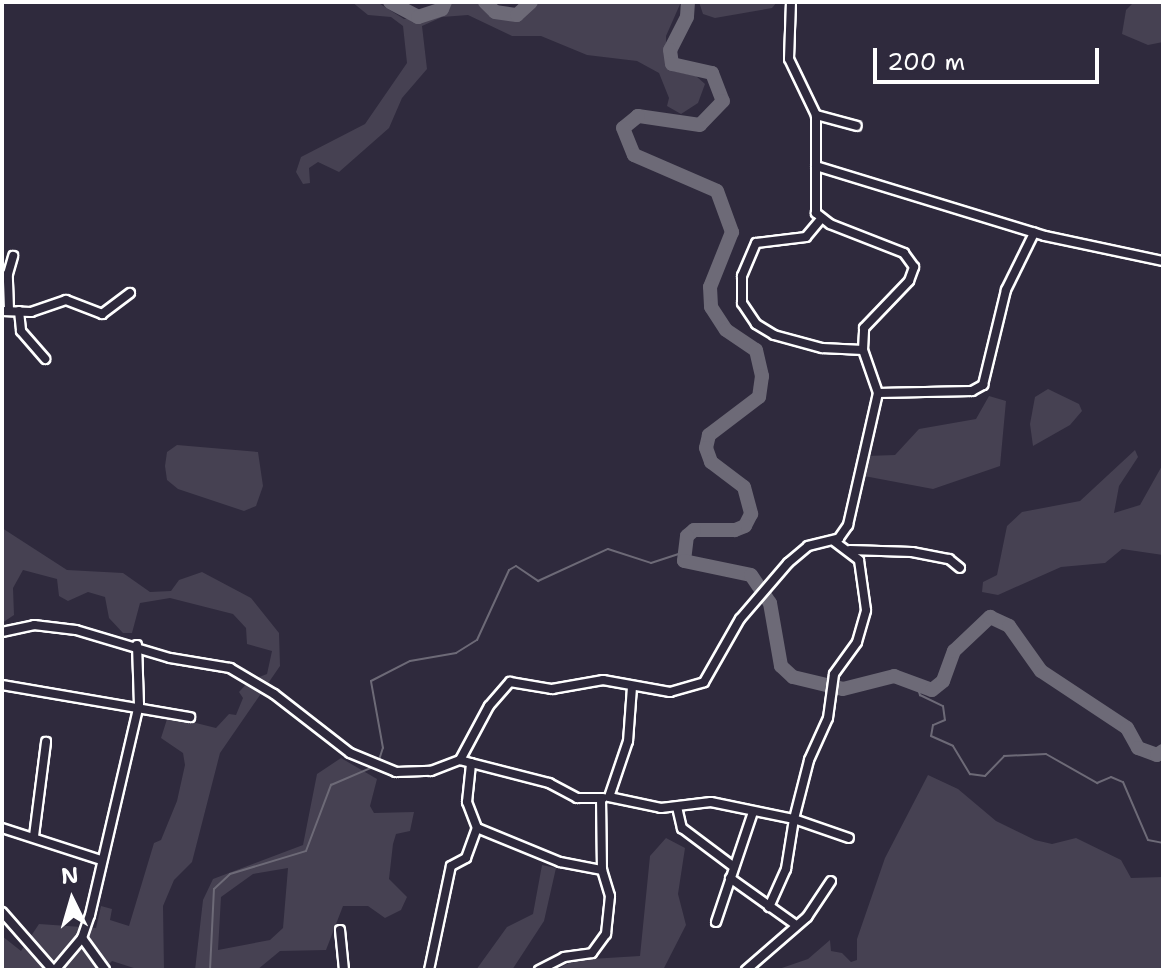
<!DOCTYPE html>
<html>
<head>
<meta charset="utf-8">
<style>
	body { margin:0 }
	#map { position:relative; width:1165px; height:972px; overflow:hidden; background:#2f2a3d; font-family:"Shantell Sans",sans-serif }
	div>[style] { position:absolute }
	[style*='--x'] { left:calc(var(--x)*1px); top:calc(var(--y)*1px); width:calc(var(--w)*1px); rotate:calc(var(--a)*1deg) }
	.green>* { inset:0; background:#464152 }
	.stream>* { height:2px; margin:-1px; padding:0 1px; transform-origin:1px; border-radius:1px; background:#6d6a77 }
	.river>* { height:14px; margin:-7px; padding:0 7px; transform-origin:7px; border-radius:7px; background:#6d6a77 }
	.roads { filter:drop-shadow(2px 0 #fff) drop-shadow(-2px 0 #fff) drop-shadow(0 2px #fff) drop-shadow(0 -2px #fff) }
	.minor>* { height:8px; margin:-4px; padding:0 4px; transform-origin:4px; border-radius:4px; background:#2f2a3d }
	span { translate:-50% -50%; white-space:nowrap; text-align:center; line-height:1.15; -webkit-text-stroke:7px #2f2a3d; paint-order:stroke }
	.frame { position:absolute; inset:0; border:4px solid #fff; pointer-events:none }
	.north { position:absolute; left:32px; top:860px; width:80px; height:80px; -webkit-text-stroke:6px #2f2a3d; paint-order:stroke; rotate:355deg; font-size:22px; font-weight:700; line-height:32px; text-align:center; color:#fff }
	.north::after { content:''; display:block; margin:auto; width:28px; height:36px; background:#fff; clip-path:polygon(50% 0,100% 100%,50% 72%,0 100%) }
	.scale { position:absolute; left:873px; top:48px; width:226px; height:36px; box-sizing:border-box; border:4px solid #fff; border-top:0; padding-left:10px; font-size:24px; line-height:28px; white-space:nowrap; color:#fff; -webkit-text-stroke:6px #2f2a3d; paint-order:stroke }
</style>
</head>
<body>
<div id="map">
	<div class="green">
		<div style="clip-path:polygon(352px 2px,377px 2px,404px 19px,436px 16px,451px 2px,478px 2px,513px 20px,538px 2px,681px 2px,666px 36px,666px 60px,673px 71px,696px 76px,705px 84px,698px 103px,681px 114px,667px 106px,669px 98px,659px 73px,637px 61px,587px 55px,541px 36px,512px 36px,468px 15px,442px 17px,422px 26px,427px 69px,402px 98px,389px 128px,339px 172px,318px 162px,309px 168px,310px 183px,303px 184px,296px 172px,301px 157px,365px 124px,407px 63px,403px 26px,391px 17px,368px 15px)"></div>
		<div style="clip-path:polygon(699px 2px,777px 2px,772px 8px,715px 18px,703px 14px)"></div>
		<div style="clip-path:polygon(1134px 2px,1163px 2px,1163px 42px,1148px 45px,1122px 34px,1126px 10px)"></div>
		<div style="clip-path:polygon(1048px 389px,1079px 404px,1082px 411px,1070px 425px,1033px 446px,1030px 424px,1035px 397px)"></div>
		<div style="clip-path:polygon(989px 396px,1006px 401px,1000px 466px,933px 489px,864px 476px,866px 456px,895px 455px,919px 429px,976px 419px)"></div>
		<div style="clip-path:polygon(177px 445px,258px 452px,263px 486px,256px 506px,244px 511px,178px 489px,167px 480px,165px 466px,167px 452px)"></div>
		<div style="clip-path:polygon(1135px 450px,1138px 457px,1119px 486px,1114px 513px,1140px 505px,1163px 464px,1163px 555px,1122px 549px,1105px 563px,1061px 567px,998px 595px,982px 592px,983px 582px,997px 575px,1007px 526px,1022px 512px,1080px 501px)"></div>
		<div style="clip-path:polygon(2px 528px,67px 570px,123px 573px,150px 592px,171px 591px,179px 580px,202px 572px,251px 598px,279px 633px,280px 666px,220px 753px,192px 862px,174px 880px,163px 906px,164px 970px,140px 970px,112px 961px,103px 970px,61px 970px,53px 963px,49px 970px,2px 970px,2px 936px,21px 951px,39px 924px,96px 928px,101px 906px,112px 909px,110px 920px,129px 926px,154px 843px,161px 840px,177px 801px,185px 765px,183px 753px,161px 738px,168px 716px,216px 728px,229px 714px,236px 715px,243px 698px,239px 692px,249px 681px,267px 674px,272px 651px,247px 644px,246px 628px,233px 614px,170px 598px,140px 603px,132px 633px,123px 633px,109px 618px,105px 597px,88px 592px,68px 601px,59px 596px,57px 579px,23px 570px,13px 588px,14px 615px,2px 623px)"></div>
		<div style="clip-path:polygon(evenodd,341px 758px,377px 779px,370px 806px,374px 813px,414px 812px,410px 831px,396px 834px,393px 844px,389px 879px,407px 897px,401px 910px,385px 918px,368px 906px,343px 906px,326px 950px,280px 951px,257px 970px,195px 970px,203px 900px,213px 879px,303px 845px,317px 774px,341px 758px,288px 868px,283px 928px,270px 940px,218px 950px,221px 897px,253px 874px,288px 868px)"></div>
		<div style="clip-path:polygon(928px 775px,958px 789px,996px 821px,1035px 840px,1052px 844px,1076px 838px,1121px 860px,1131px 878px,1163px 877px,1163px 970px,776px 970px,808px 959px,830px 940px,831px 951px,842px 953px,851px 962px,857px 960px,857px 939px,885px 858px)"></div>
		<div style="clip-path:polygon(666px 838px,685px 848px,678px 894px,686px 925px,663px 970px,556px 970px,574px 960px,640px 956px,650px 856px)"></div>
		<div style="clip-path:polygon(542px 865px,556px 868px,544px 921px,512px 970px,476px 970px,507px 927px,533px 914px)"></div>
	</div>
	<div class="stream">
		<div style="--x:916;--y:682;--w:14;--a:73"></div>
		<div style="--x:920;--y:695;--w:25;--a:26"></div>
		<div style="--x:943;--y:706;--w:14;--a:82"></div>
		<div style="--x:945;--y:720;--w:13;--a:157"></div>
		<div style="--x:933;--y:725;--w:11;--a:100"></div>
		<div style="--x:931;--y:736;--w:24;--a:24"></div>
		<div style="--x:953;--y:746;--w:33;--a:59"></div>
		<div style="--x:970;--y:774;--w:15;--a:8"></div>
		<div style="--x:985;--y:776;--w:28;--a:-46"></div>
		<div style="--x:1004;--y:756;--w:42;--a:-2.7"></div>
		<div style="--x:1046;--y:754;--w:59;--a:29.6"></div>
		<div style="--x:1097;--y:783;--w:15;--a:-23"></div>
		<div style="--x:1111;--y:777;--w:13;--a:23"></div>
		<div style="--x:1123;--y:782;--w:63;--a:66.7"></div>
		<div style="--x:1148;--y:840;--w:15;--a:11"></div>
		<div style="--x:378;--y:763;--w:16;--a:-72"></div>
		<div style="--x:383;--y:748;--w:68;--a:-100.2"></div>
		<div style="--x:371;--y:681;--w:44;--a:-27.1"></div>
		<div style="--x:410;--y:661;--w:47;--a:-9.9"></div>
		<div style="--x:456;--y:653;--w:25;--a:-32"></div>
		<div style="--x:477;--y:640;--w:77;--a:-65.4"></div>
		<div style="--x:509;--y:570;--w:8;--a:-30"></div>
		<div style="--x:516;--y:566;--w:27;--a:34"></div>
		<div style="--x:538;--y:581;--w:77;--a:-24.6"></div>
		<div style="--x:608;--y:549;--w:45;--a:18"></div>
		<div style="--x:651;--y:563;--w:33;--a:-18"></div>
		<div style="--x:210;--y:970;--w:81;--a:-87.2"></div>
		<div style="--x:214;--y:889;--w:22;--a:-43"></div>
		<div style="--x:230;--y:874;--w:79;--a:-16.8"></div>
		<div style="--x:306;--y:851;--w:71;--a:-69.3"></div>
		<div style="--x:331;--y:785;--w:46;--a:-23.2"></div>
	</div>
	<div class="river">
		<div style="--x:390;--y:2;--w:32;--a:28"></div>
		<div style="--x:418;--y:17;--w:25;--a:-18"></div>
		<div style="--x:442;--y:9;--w:8;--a:-67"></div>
		<div style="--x:485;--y:2;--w:14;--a:45"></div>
		<div style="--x:495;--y:12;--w:22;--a:8"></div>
		<div style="--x:517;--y:15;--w:19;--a:-43"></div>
		<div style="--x:688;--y:2;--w:15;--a:94"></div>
		<div style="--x:687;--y:17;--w:37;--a:117"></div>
		<div style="--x:670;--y:50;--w:14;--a:82"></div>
		<div style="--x:672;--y:64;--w:41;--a:12.7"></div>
		<div style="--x:712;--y:73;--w:30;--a:69"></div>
		<div style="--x:723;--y:101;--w:33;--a:134"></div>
		<div style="--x:700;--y:125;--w:63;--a:-171.7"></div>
		<div style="--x:638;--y:116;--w:19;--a:141"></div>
		<div style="--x:623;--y:128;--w:29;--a:68"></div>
		<div style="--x:634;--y:155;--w:90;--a:23.4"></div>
		<div style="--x:717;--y:191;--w:44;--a:69.9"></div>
		<div style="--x:732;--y:232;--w:59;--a:111.8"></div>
		<div style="--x:710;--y:287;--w:20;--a:87"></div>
		<div style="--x:711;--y:307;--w:27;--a:57"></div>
		<div style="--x:726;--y:330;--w:36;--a:34"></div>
		<div style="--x:756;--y:350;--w:27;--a:77"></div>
		<div style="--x:762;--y:376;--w:21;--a:98"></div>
		<div style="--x:759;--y:397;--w:63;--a:142.8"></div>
		<div style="--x:709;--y:435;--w:13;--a:103"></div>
		<div style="--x:706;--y:448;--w:15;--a:70"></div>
		<div style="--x:711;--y:462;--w:41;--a:37.1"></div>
		<div style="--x:744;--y:487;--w:28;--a:75"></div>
		<div style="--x:751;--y:514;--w:13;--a:117"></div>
		<div style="--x:745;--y:526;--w:11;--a:158"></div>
		<div style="--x:735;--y:530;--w:41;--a:180"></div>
		<div style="--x:694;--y:530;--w:9;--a:139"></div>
		<div style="--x:687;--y:536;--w:25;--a:97"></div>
		<div style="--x:684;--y:561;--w:68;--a:11.8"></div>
		<div style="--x:751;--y:575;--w:34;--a:56"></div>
		<div style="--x:770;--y:603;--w:64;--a:80.1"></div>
		<div style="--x:781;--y:666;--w:16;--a:43"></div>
		<div style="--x:793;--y:677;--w:51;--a:13.5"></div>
		<div style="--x:843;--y:689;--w:53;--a:-14.3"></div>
		<div style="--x:894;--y:676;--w:40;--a:20.2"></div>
		<div style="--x:932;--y:690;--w:14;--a:-39"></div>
		<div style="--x:943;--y:681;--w:32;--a:-70"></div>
		<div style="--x:954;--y:651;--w:50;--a:-43.4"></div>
		<div style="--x:990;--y:617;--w:21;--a:25"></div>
		<div style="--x:1009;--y:626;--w:55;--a:54.6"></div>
		<div style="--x:1041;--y:671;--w:103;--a:33.5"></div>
		<div style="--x:1127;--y:728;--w:23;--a:61"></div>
		<div style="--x:1138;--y:748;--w:20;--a:20"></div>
		<div style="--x:1157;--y:755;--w:7;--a:-34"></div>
	</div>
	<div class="roads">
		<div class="minor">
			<div style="--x:816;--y:115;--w:42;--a:15"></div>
			<div style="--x:816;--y:166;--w:239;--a:17"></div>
			<div style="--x:1045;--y:236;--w:121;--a:12"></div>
			<div style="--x:821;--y:219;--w:23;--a:130"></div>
			<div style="--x:806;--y:237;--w:50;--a:173.2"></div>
			<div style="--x:756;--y:243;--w:36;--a:113"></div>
			<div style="--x:742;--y:276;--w:27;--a:90"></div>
			<div style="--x:742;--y:303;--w:25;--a:56"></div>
			<div style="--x:756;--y:324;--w:21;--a:31"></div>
			<div style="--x:774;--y:335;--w:50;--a:15.2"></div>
			<div style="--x:822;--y:348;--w:41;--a:2.8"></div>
			<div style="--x:9;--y:310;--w:36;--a:-92"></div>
			<div style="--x:8;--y:274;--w:19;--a:-74"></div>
			<div style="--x:2;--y:311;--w:29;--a:2"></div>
			<div style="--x:31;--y:312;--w:37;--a:-19"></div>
			<div style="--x:66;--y:300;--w:39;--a:21"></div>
			<div style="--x:102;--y:314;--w:35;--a:-37"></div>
			<div style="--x:19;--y:311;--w:20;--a:84"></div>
			<div style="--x:21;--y:331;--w:37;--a:49"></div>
			<div style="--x:878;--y:393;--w:94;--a:-1.2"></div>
			<div style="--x:972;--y:391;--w:13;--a:-29"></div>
			<div style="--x:983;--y:385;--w:98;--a:-76.4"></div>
			<div style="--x:1006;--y:290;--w:64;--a:-63.8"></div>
			<div style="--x:850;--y:550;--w:62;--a:1.8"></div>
			<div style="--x:912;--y:552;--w:38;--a:11"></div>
			<div style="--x:949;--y:559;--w:14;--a:39"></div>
			<div style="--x:2;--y:632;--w:33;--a:-12"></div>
			<div style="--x:34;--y:625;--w:42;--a:6.8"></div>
			<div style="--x:76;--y:630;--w:98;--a:16.6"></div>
			<div style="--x:170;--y:658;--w:61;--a:9.5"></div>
			<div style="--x:230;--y:668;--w:51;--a:30.6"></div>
			<div style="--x:274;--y:694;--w:96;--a:37.8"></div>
			<div style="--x:350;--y:753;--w:50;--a:22.4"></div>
			<div style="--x:396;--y:772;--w:35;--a:-2"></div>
			<div style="--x:431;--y:771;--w:31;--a:-21"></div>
			<div style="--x:460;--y:760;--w:61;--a:-61.8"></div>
			<div style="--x:489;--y:706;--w:32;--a:-49"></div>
			<div style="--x:510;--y:682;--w:43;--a:9.5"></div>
			<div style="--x:552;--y:689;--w:52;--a:-10"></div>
			<div style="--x:603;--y:680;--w:68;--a:10.2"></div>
			<div style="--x:670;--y:692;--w:35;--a:-16"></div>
			<div style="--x:704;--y:682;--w:73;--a:-60.3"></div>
			<div style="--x:740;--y:619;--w:74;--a:-49.4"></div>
			<div style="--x:788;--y:563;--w:26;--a:-40"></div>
			<div style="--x:808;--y:546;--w:32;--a:-14"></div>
			<div style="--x:839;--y:538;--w:16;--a:-55"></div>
			<div style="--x:848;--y:525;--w:135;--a:-77.2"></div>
			<div style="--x:878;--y:393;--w:46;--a:-109.2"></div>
			<div style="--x:863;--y:350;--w:22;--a:-87"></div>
			<div style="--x:864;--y:328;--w:65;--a:-46.2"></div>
			<div style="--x:909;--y:281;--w:15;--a:-70"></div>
			<div style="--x:914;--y:267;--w:17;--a:-126"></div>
			<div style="--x:904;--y:253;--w:79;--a:-158.6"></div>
			<div style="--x:830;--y:224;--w:18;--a:-142"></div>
			<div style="--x:816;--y:213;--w:98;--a:-90"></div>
			<div style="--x:816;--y:115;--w:62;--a:-115.7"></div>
			<div style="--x:789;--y:59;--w:57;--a:-88"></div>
			<div style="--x:2;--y:685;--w:191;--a:9.7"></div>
			<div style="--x:632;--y:687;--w:54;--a:94.2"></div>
			<div style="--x:628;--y:741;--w:59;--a:108.7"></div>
			<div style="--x:609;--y:797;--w:53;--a:11.9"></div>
			<div style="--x:661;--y:808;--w:50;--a:-6.8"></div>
			<div style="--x:711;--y:802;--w:85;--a:11.6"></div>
			<div style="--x:794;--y:819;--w:61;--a:-75.7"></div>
			<div style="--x:809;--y:760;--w:46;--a:-65.7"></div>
			<div style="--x:828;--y:718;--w:44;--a:-82.2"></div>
			<div style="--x:834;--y:674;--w:39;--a:-54"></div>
			<div style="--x:857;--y:642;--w:33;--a:-74"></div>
			<div style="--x:866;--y:610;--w:50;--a:-98"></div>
			<div style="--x:859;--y:560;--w:31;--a:-143"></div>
			<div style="--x:471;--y:763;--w:81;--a:14.4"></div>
			<div style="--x:549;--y:783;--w:32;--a:28"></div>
			<div style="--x:577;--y:798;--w:26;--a:0"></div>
			<div style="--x:677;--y:807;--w:22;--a:77"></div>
			<div style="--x:682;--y:828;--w:65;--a:36.9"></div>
			<div style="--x:2;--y:828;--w:104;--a:17.9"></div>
			<div style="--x:477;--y:828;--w:90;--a:22.3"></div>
			<div style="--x:560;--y:862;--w:43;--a:10.8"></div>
			<div style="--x:34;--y:836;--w:95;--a:-82.7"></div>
			<div style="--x:730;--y:878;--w:81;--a:35.5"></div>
			<div style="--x:769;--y:907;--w:42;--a:-65.9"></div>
			<div style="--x:786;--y:869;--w:51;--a:-80.9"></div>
			<div style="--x:794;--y:819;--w:58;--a:19.1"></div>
			<div style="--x:2;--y:912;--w:77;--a:48.7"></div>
			<div style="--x:716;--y:922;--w:116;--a:-71.4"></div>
			<div style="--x:340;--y:930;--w:40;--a:84.3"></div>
			<div style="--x:82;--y:938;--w:39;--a:54"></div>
			<div style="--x:55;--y:970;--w:42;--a:-49.8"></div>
			<div style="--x:82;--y:938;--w:24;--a:-71"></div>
			<div style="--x:90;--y:915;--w:216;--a:-76.9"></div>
			<div style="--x:139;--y:705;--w:60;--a:-91.9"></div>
			<div style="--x:429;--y:970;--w:106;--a:-78.1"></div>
			<div style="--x:451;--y:866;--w:17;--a:-28"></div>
			<div style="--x:466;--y:858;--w:32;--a:-70"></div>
			<div style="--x:477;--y:828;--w:28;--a:-111"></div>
			<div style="--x:467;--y:802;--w:39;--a:-84"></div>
			<div style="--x:471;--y:763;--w:11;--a:-165"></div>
			<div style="--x:539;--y:970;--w:28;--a:-27"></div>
			<div style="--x:564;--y:957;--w:28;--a:-8"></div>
			<div style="--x:592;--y:953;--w:24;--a:-54"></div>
			<div style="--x:606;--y:934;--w:38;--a:-84"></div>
			<div style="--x:610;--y:896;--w:27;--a:-107"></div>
			<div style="--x:602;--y:870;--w:71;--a:-90.8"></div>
			<div style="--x:746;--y:970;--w:81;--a:-41"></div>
			<div style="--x:807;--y:917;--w:43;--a:-56.3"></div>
		</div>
	</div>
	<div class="frame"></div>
	<div class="north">N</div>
	<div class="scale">200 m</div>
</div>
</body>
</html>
